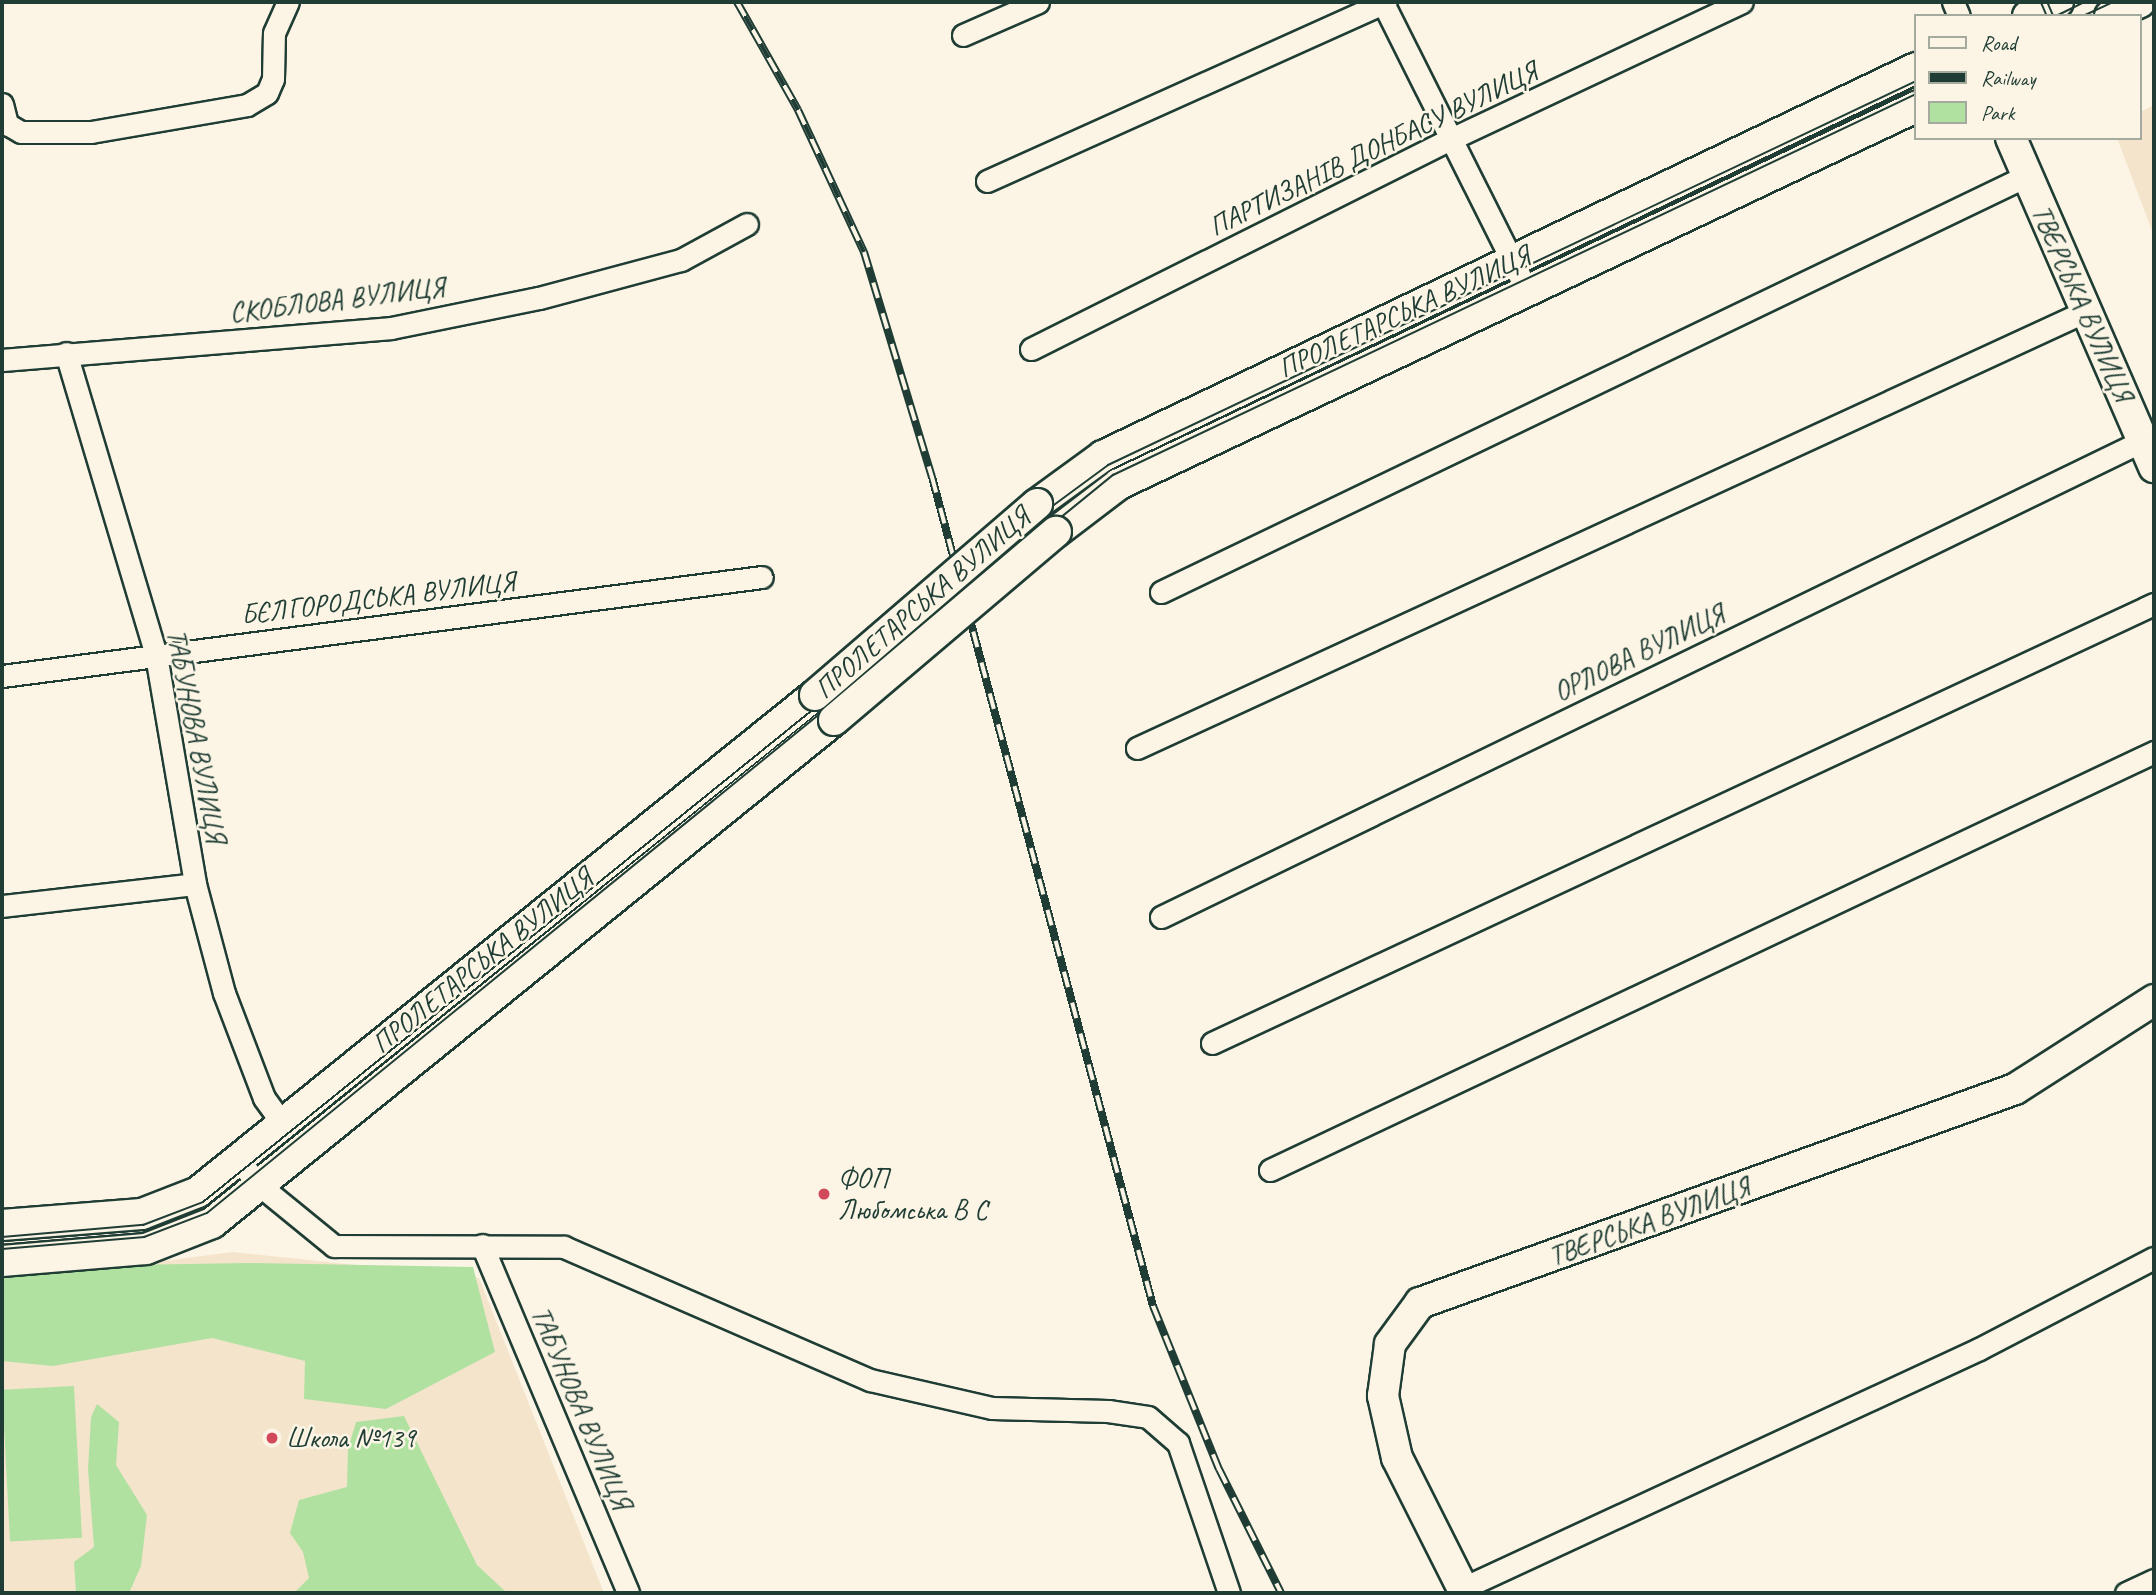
<!DOCTYPE html>
<html>
<head>
<meta charset="utf-8">
<style>
	body { margin:0 }
	#map { position:relative; width:2156px; height:1595px; overflow:hidden; background:#fcf5e5; font-family:Caveat,sans-serif }
	div>[style] { position:absolute }
	[style*='--x'] { left:calc(var(--x)*1px); top:calc(var(--y)*1px); width:calc(var(--w)*1px); rotate:calc(var(--a)*1deg) }
	.built>* { inset:0; background:#f4e4cc }
	.green>* { inset:0; background:#b0e1a1; transform-origin:0 0 }
	.roads { filter:drop-shadow(2px 0 #1f3d34) drop-shadow(-2px 0 #1f3d34) drop-shadow(0 2px #1f3d34) drop-shadow(0 -2px #1f3d34) }
	.street>* { height:21px; margin:-10.5px; padding:0 10.5px; transform-origin:10.5px; border-radius:10.5px; background:#fcf5e5 }
	.secondary>* { height:30px; margin:-15px; padding:0 15px; transform-origin:15px; border-radius:15px; background:#fcf5e5 }
	.tram>* { height:2px; margin:-1px; padding:0 1px; transform-origin:1px; border-radius:1px; background:#1f3d34 }
	.rail>* { height:8px; margin-top:-4px; transform-origin:0; background:repeating-linear-gradient(90deg,#fcf5e5 0 16px,#1f3d34 0 32px); box-sizing:border-box; border-block:2px solid #1f3d34 }
	.bridges { filter:drop-shadow(2px 0 #1f3d34) drop-shadow(-2px 0 #1f3d34) drop-shadow(0 2px #1f3d34) drop-shadow(0 -2px #1f3d34) }
	.secondary-bridge>* { height:30px; margin:-15px; padding:0 15px; transform-origin:15px; border-radius:15px; background:#fcf5e5 }
	.dots>* { width:19px; height:19px; translate:-50% -50%; box-sizing:border-box; border:4px solid #fcf5e5; border-radius:50% }
	span { translate:-50% -50%; white-space:nowrap; text-align:center; line-height:1.15; -webkit-text-stroke:5px #fcf5e5; paint-order:stroke }
	.street-label { font-size:28px; color:#1f3d34 }
	.poi-label { font-size:28px; color:#1f3d34 }
	.left { translate:0 -50%; text-align:left }
	.frame { position:absolute; inset:0; border:4px solid #1f3d34; pointer-events:none }
	.legend { position:absolute; left:1914px; top:14px; width:228px; height:126px; box-sizing:border-box; background:#fcf5e5; border:2px solid #a4ab9e; margin:0; padding:9px 12px; list-style:none; font-size:21px; color:#1f3d34 }
	.legend li { display:flex; align-items:center; gap:14px; height:35px }
	.legend b { width:35px; border:2px solid #a4ab9e }
</style>
</head>
<body>
<div id="map">
	<div class="built">
		<div style="clip-path:polygon(2154px 105px,2154px 236px,2117px 138px,2140px 138px,2140px 112px)"></div>
		<div style="clip-path:polygon(233px 1252px,479px 1278px,604px 1593px,2px 1593px,2px 1282px)"></div>
	</div>
	<div class="green">
		<div style="clip-path:polygon(247px 1263px,473px 1267px,495px 1352px,386px 1409px,304px 1399px,305px 1361px,212px 1338px,53px 1366px,2px 1361px,2px 1275px,71px 1266px)"></div>
		<div style="left:74px;top:1386px;width:152px;height:72px;rotate:87deg"></div>
		<div style="clip-path:polygon(97px 1404px,119px 1422px,116px 1465px,147px 1515px,141px 1566px,129px 1593px,76px 1593px,74px 1562px,94px 1547px,88px 1469px,91px 1417px)"></div>
		<div style="clip-path:polygon(404px 1416px,477px 1565px,507px 1593px,294px 1593px,309px 1578px,303px 1552px,290px 1533px,299px 1500px,347px 1487px,348px 1449px,356px 1422px)"></div>
	</div>
	<div class="roads">
		<div class="street">
			<div style="--x:1953;--y:2;--w:15;--a:67"></div>
			<div style="--x:1383;--y:3;--w:322;--a:63.4"></div>
			<div style="--x:963;--y:35;--w:82;--a:-23.7"></div>
			<div style="--x:2;--y:104;--w:21;--a:76"></div>
			<div style="--x:7;--y:124;--w:16;--a:30"></div>
			<div style="--x:21;--y:132;--w:70;--a:0"></div>
			<div style="--x:91;--y:132;--w:158;--a:-9.8"></div>
			<div style="--x:247;--y:105;--w:23;--a:-31"></div>
			<div style="--x:267;--y:93;--w:15;--a:-67"></div>
			<div style="--x:273;--y:79;--w:46;--a:-88.8"></div>
			<div style="--x:274;--y:33;--w:34;--a:-66"></div>
			<div style="--x:987;--y:181;--w:437;--a:-24.2"></div>
			<div style="--x:1031;--y:349;--w:472;--a:-26.6"></div>
			<div style="--x:1453;--y:138;--w:319;--a:-25.2"></div>
			<div style="--x:66;--y:353;--w:315;--a:73.4"></div>
			<div style="--x:156;--y:655;--w:232;--a:80.3"></div>
			<div style="--x:195;--y:884;--w:113;--a:75.1"></div>
			<div style="--x:224;--y:993;--w:112;--a:69.1"></div>
			<div style="--x:264;--y:1098;--w:31;--a:54"></div>
			<div style="--x:2;--y:360;--w:390;--a:-4.7"></div>
			<div style="--x:391;--y:328;--w:151;--a:-11.5"></div>
			<div style="--x:539;--y:298;--w:147;--a:-15"></div>
			<div style="--x:681;--y:260;--w:75;--a:-28.6"></div>
			<div style="--x:1161;--y:592;--w:960;--a:-25.68"></div>
			<div style="--x:2;--y:676;--w:766;--a:-7.42"></div>
			<div style="--x:1137;--y:748;--w:1043;--a:-24.72"></div>
			<div style="--x:2;--y:906;--w:194;--a:-6.5"></div>
			<div style="--x:1161;--y:917;--w:1090;--a:-25.88"></div>
			<div style="--x:1212;--y:1043;--w:1039;--a:-24.99"></div>
			<div style="--x:239;--y:1160;--w:31;--a:52"></div>
			<div style="--x:258;--y:1184;--w:98;--a:39.2"></div>
			<div style="--x:334;--y:1246;--w:230;--a:0.2"></div>
			<div style="--x:564;--y:1247;--w:334;--a:23.5"></div>
			<div style="--x:870;--y:1380;--w:125;--a:12.9"></div>
			<div style="--x:992;--y:1408;--w:116;--a:1.5"></div>
			<div style="--x:1108;--y:1411;--w:40;--a:8.5"></div>
			<div style="--x:1148;--y:1417;--w:40;--a:41"></div>
			<div style="--x:1178;--y:1443;--w:158;--a:71.2"></div>
			<div style="--x:1270;--y:1170;--w:978;--a:-25.31"></div>
			<div style="--x:482;--y:1245;--w:377;--a:67.2"></div>
			<div style="--x:1463;--y:1588;--w:569;--a:-24.85"></div>
			<div style="--x:1979;--y:1349;--w:197;--a:-27.5"></div>
			<div style="--x:2126;--y:1593;--w:31;--a:-25"></div>
		</div>
		<div class="secondary">
			<div style="--x:2028;--y:16;--w:33;--a:-25"></div>
			<div style="--x:2110;--y:16;--w:33;--a:-25"></div>
			<div style="--x:2011;--y:138;--w:359;--a:66.5"></div>
			<div style="--x:1037;--y:504;--w:82;--a:-36"></div>
			<div style="--x:1103;--y:456;--w:901;--a:-25.51"></div>
			<div style="--x:1056;--y:532;--w:79;--a:-37.3"></div>
			<div style="--x:1119;--y:484;--w:882;--a:-25.32"></div>
			<div style="--x:2;--y:1225;--w:140;--a:-4.5"></div>
			<div style="--x:142;--y:1214;--w:60;--a:-21.4"></div>
			<div style="--x:198;--y:1192;--w:792;--a:-38.85"></div>
			<div style="--x:2;--y:1261;--w:144;--a:-4.8"></div>
			<div style="--x:146;--y:1249;--w:71;--a:-21.5"></div>
			<div style="--x:212;--y:1223;--w:800;--a:-38.96"></div>
			<div style="--x:1465;--y:1593;--w:151;--a:-116.7"></div>
			<div style="--x:1397;--y:1458;--w:64;--a:-102.7"></div>
			<div style="--x:1383;--y:1396;--w:52;--a:-82.3"></div>
			<div style="--x:1390;--y:1344;--w:51;--a:-53.8"></div>
			<div style="--x:1420;--y:1303;--w:632;--a:-19.78"></div>
			<div style="--x:2015;--y:1089;--w:165;--a:-32.6"></div>
		</div>
	</div>
	<div class="tram">
		<div style="--x:2056;--y:16;--w:32;--a:-26"></div>
		<div style="--x:2083;--y:16;--w:33;--a:-25"></div>
		<div style="--x:2;--y:1237;--w:142;--a:-4.9"></div>
		<div style="--x:143;--y:1225;--w:64;--a:-21"></div>
		<div style="--x:203;--y:1202;--w:794;--a:-38.92"></div>
		<div style="--x:821;--y:703;--w:292;--a:-40.6"></div>
		<div style="--x:1043;--y:513;--w:81;--a:-36.4"></div>
		<div style="--x:1108;--y:465;--w:895;--a:-25.42"></div>
		<div style="--x:2;--y:1249;--w:143;--a:-4.8"></div>
		<div style="--x:144;--y:1237;--w:67;--a:-20.9"></div>
		<div style="--x:207;--y:1213;--w:1169;--a:-39.17"></div>
		<div style="--x:1113;--y:475;--w:889;--a:-25.38"></div>
	</div>
	<div class="rail">
		<div style="--x:737;--y:2;--w:124;--a:60.5"></div>
		<div style="--x:798;--y:110;--w:157;--a:65.1"></div>
		<div style="--x:864;--y:252;--w:235;--a:73.2"></div>
		<div style="--x:932;--y:477;--w:858;--a:75.07"></div>
		<div style="--x:1153;--y:1306;--w:176;--a:68"></div>
		<div style="--x:1219;--y:1469;--w:139;--a:63.4"></div>
		<div style="--x:2044;--y:2;--w:15;--a:67"></div>
	</div>
	<div class="bridges">
		<div class="secondary-bridge">
			<div style="--x:815;--y:695;--w:293;--a:-40.7"></div>
			<div style="--x:834;--y:720;--w:291;--a:-40.3"></div>
		</div>
	</div>
	<div class="dots">
		<div style="left:824px;top:1194px;background:#d1495b"></div>
		<div style="left:272px;top:1438px;background:#d1495b"></div>
	</div>
	<div class="street-label">
		<span style="left:1373px;top:149px;rotate:-26deg">ПАРТИЗАНІВ ДОНБАСУ ВУЛИЦЯ</span>
		<span style="left:337px;top:300px;rotate:-7deg">СКОБЛОВА ВУЛИЦЯ</span>
		<span style="left:2082px;top:303px;rotate:66deg">ТВЕРСЬКА ВУЛИЦЯ</span>
		<span style="left:1404px;top:312px;rotate:-25deg">ПРОЛЕТАРСЬКА ВУЛИЦЯ</span>
		<span style="left:378px;top:598px;rotate:-7deg">БЄЛГОРОДСЬКА ВУЛИЦЯ</span>
		<span style="left:922px;top:603px;rotate:-41deg">ПРОЛЕТАРСЬКА ВУЛИЦЯ</span>
		<span style="left:1639px;top:653px;rotate:-26deg">ОРЛОВА ВУЛИЦЯ</span>
		<span style="left:196px;top:736px;rotate:79deg">ТАБУНОВА ВУЛИЦЯ</span>
		<span style="left:482px;top:961px;rotate:-39deg">ПРОЛЕТАРСЬКА ВУЛИЦЯ</span>
		<span style="left:1649px;top:1222px;rotate:-20deg">ТВЕРСЬКА ВУЛИЦЯ</span>
		<span style="left:581px;top:1408px;rotate:67deg">ТАБУНОВА ВУЛИЦЯ</span>
	</div>
	<div class="poi-label">
		<span class="left" style="left:838px;top:1194px">ФОП<br>Любомська В С</span>
		<span class="left" style="left:286px;top:1438px">Школа №139</span>
	</div>
	<div class="frame"></div>
	<ul class="legend">
	<li><b style="height:9px;background:#fcf5e5"></b>Road</li>
	<li><b style="height:9px;background:#1f3d34"></b>Railway</li>
	<li><b style="height:19px;background:#b0e1a1"></b>Park</li>
	</ul>
</div>
</body>
</html>
